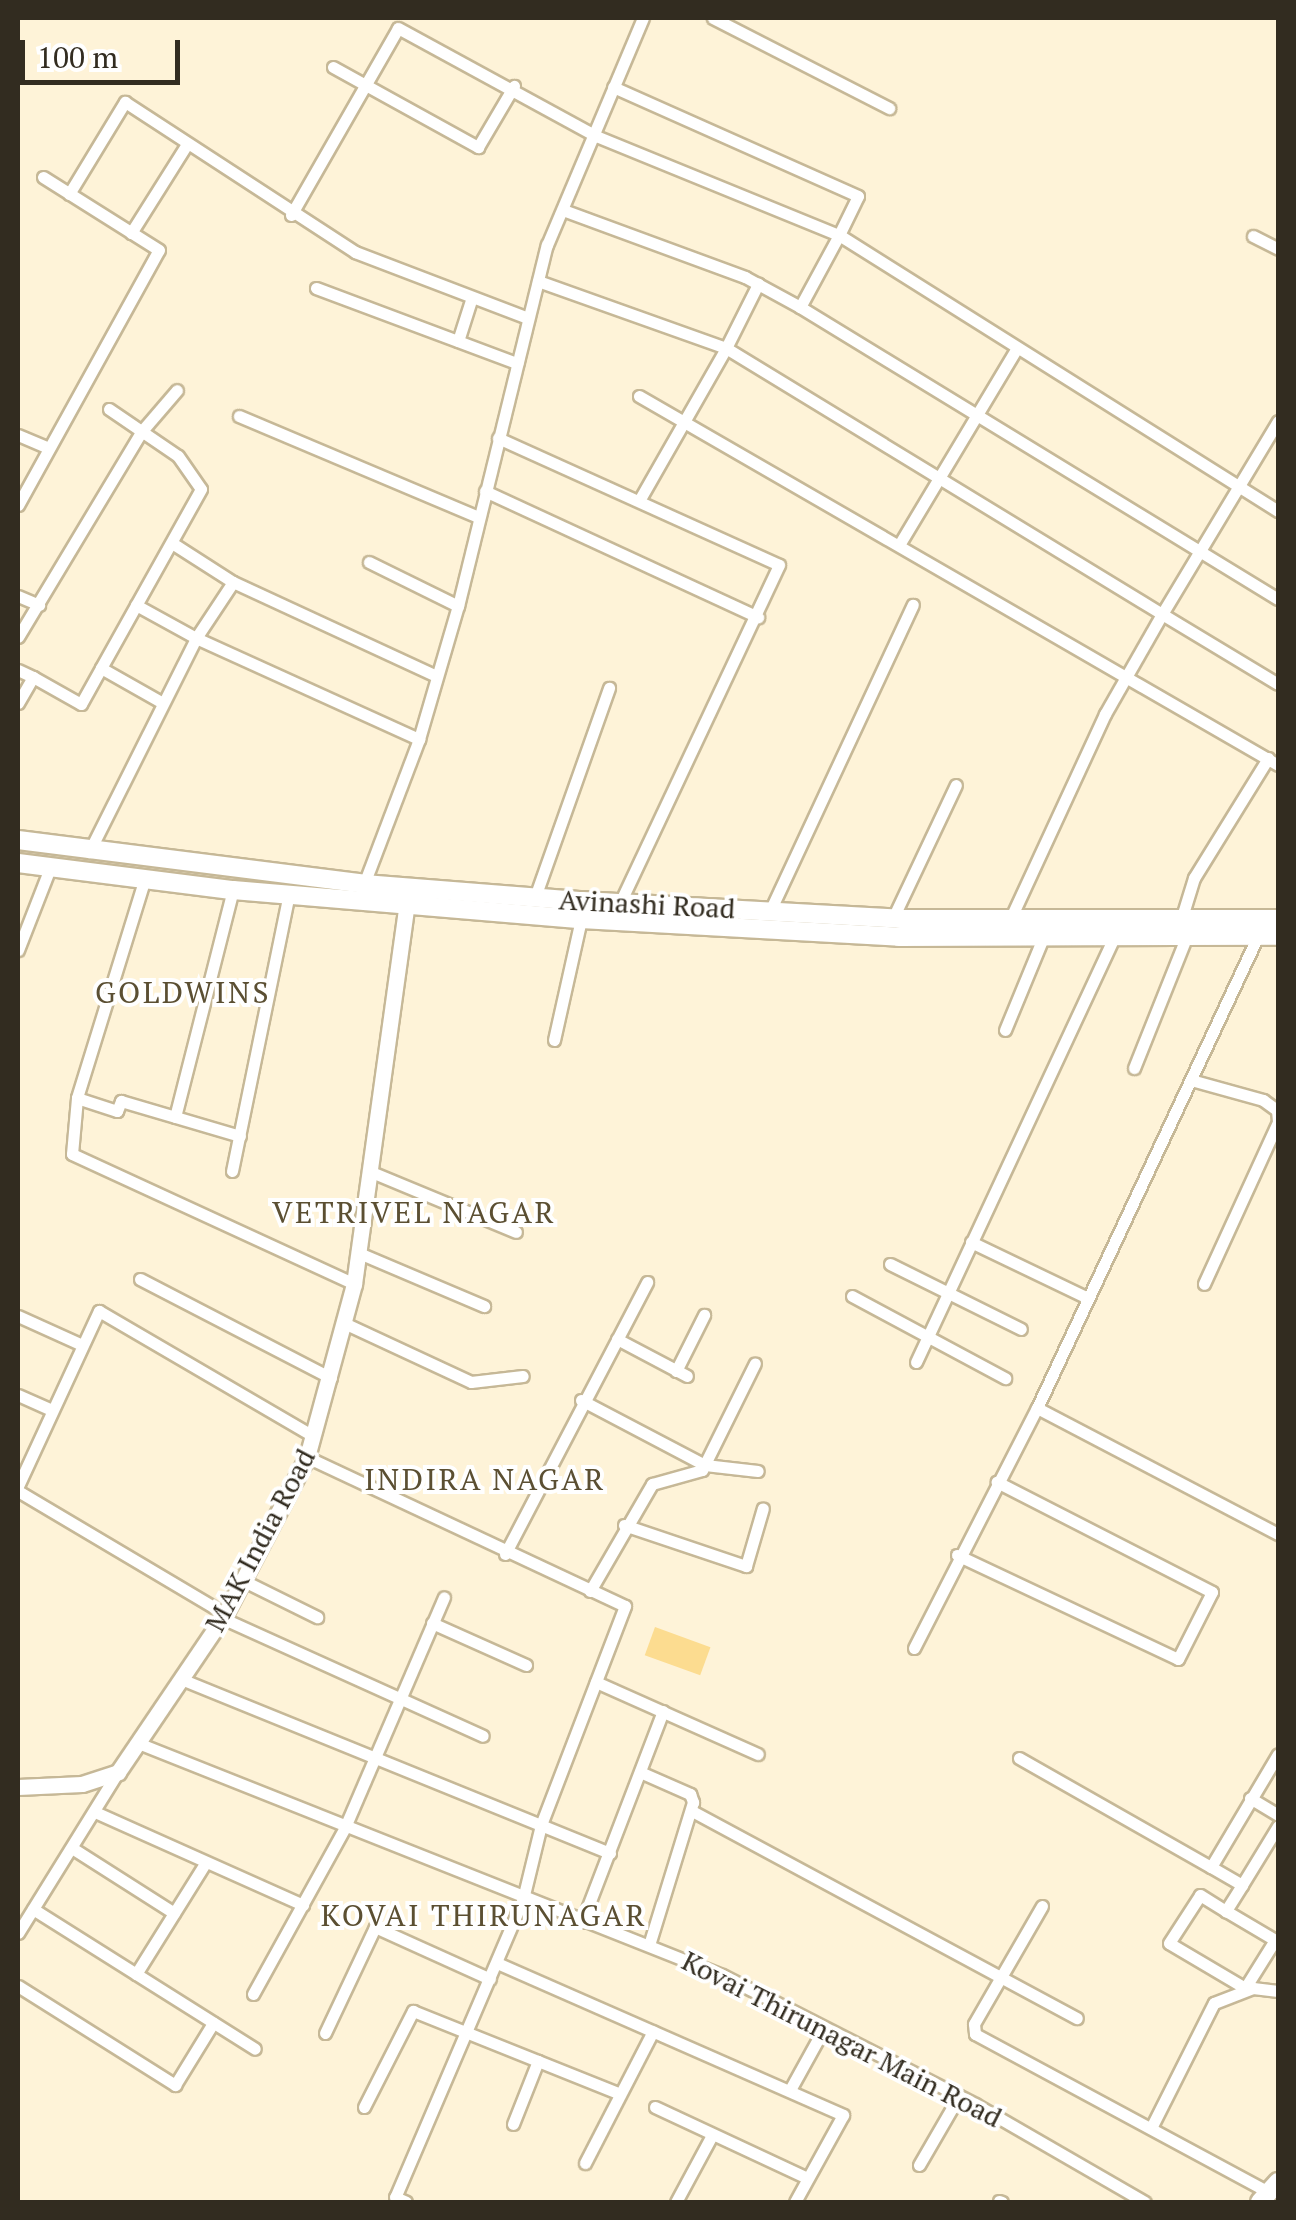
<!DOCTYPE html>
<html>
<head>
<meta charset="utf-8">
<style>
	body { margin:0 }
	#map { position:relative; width:1296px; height:2220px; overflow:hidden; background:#fef3d8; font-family:"PT Serif",serif }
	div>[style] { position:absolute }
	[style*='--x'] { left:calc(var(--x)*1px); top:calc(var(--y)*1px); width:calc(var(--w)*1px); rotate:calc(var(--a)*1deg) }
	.green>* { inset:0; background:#fcdc90; transform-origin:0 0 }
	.roads { filter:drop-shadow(2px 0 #c6b897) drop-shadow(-2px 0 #c6b897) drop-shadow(0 2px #c6b897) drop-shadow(0 -2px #c6b897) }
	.street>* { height:11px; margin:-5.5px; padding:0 5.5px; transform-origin:5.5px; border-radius:5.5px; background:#fff }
	.secondary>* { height:15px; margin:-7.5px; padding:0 7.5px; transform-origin:7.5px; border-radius:7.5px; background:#fff }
	.primary>* { height:18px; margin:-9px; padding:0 9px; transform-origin:9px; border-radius:9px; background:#fff }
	span { translate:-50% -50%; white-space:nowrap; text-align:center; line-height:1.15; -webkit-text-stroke:8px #fff; paint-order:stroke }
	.street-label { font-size:28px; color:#322c20 }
	.neighbourhood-label { font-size:30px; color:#5b4f32; letter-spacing:2.5px }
	.frame { position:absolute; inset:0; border:20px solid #322c20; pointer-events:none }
	.scale { position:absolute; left:20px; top:40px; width:160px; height:45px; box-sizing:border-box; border:5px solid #322c20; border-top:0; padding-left:12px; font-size:30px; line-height:35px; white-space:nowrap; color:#322c20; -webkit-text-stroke:8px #fff; paint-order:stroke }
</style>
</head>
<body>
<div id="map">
	<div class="green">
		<div style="left:655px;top:1627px;width:59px;height:30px;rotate:20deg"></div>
	</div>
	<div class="roads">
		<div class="street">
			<div style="--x:713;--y:18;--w:198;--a:27.1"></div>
			<div style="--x:333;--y:67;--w:166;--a:28.9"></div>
			<div style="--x:478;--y:147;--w:71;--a:-59.5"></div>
			<div style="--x:69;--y:194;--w:108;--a:-58.7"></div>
			<div style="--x:125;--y:102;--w:275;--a:33.1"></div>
			<div style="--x:355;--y:252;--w:185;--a:20.9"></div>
			<div style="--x:563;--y:210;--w:194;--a:20.2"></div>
			<div style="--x:745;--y:277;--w:63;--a:28.6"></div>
			<div style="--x:291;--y:215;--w:215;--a:-60.2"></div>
			<div style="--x:398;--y:28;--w:226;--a:28.6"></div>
			<div style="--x:596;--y:136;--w:262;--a:22.2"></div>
			<div style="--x:839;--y:235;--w:43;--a:-64"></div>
			<div style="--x:858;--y:196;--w:268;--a:-156"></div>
			<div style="--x:131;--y:233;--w:105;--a:-57.8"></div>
			<div style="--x:1253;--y:236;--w:28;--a:27"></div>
			<div style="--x:538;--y:281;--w:200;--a:19.6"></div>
			<div style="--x:726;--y:348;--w:72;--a:-63.4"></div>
			<div style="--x:316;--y:288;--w:215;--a:20.5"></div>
			<div style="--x:458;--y:341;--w:46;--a:-72.3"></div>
			<div style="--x:639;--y:396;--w:738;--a:30"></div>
			<div style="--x:109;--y:409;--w:83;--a:34.3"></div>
			<div style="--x:178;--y:456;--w:40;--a:55.1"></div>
			<div style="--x:201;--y:489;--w:205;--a:119.2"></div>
			<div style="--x:101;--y:668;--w:69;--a:29.5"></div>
			<div style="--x:239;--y:416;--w:259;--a:22.9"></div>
			<div style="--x:1278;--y:421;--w:225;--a:121"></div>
			<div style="--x:1162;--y:614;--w:135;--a:31.1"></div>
			<div style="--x:18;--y:435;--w:33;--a:23"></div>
			<div style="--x:498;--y:438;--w:308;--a:24.3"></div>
			<div style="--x:779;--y:565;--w:371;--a:115.2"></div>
			<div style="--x:485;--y:491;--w:301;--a:24.8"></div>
			<div style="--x:640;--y:499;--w:174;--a:-60.3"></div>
			<div style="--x:726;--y:348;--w:511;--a:31.39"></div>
			<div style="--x:1162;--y:614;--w:115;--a:119.7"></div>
			<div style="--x:1105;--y:714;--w:224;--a:114.8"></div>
			<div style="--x:18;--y:505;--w:291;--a:-61.1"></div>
			<div style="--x:159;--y:250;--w:137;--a:-147.8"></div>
			<div style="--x:1278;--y:511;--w:519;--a:-147.84"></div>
			<div style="--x:839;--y:235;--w:82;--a:118.4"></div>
			<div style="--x:800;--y:307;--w:560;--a:31.42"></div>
			<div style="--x:172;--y:543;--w:72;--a:32.6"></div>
			<div style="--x:899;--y:545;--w:226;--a:-59.1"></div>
			<div style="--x:369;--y:562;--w:99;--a:26.3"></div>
			<div style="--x:18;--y:596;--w:23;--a:23"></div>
			<div style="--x:136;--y:605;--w:68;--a:28.8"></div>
			<div style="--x:196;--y:638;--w:67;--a:-56.5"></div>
			<div style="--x:233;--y:582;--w:224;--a:24.8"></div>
			<div style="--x:18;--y:637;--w:239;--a:-59"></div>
			<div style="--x:141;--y:432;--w:55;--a:-49.4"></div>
			<div style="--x:18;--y:670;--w:17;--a:25"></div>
			<div style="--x:33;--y:677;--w:30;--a:120"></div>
			<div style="--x:33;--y:677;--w:55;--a:29.4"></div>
			<div style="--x:81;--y:704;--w:41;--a:-60.9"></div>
			<div style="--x:89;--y:852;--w:239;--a:-63.4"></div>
			<div style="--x:196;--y:638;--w:245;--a:24.4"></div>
			<div style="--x:145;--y:878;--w:230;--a:107.2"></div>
			<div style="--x:77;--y:1098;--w:56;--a:95.1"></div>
			<div style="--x:72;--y:1154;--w:311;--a:24.7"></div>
			<div style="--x:364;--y:884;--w:155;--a:-69.2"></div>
			<div style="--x:419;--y:739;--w:139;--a:-73.7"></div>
			<div style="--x:458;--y:606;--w:372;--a:-76.2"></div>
			<div style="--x:547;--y:245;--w:246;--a:-67.1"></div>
			<div style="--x:535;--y:897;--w:222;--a:-70.5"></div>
			<div style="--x:770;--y:911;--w:338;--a:-65"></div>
			<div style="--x:893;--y:918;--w:147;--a:-64.7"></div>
			<div style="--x:1181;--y:920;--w:44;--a:-72.8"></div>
			<div style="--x:1194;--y:878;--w:141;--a:-58.3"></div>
			<div style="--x:18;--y:950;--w:88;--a:-68.7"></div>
			<div style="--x:1005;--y:1030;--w:100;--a:-67.6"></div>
			<div style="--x:554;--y:1040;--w:124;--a:-77.4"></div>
			<div style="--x:1134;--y:1068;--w:140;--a:-68.2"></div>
			<div style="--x:1191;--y:1080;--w:75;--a:15.5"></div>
			<div style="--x:1263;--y:1100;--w:17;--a:36"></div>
			<div style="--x:1277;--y:1110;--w:12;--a:85"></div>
			<div style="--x:1278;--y:1122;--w:178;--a:114.6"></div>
			<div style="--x:77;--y:1098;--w:42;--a:18"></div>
			<div style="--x:117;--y:1111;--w:11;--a:-68"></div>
			<div style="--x:121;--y:1101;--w:124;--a:16.4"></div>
			<div style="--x:175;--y:1117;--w:234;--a:-75.7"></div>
			<div style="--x:232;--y:1171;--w:284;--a:-78.4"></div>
			<div style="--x:369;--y:1171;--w:159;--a:22.5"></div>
			<div style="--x:971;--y:1242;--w:130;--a:25.6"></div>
			<div style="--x:359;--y:1253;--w:136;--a:23"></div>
			<div style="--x:890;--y:1264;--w:146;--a:26.4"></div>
			<div style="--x:140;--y:1279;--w:215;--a:27.4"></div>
			<div style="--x:852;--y:1296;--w:174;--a:28.2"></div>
			<div style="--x:18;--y:1316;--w:68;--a:24.3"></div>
			<div style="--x:344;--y:1323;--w:140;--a:24.9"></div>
			<div style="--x:471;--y:1382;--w:52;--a:-6.6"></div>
			<div style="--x:617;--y:1339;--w:79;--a:27.9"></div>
			<div style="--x:916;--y:1362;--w:468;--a:-65"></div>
			<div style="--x:676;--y:1371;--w:63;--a:-63.4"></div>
			<div style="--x:18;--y:1395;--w:36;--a:24"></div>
			<div style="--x:581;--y:1400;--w:140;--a:27.7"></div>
			<div style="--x:705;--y:1465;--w:53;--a:6.5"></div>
			<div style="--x:1037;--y:1408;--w:272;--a:27.6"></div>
			<div style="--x:307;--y:1457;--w:351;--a:25.1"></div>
			<div style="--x:625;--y:1606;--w:235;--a:111"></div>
			<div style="--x:541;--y:1825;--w:76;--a:103.7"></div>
			<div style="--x:523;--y:1899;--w:324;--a:113.2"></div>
			<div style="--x:395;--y:2197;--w:12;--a:24"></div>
			<div style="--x:18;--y:1486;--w:193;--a:-65.2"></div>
			<div style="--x:99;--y:1311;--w:248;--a:30.3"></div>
			<div style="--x:18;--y:1491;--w:241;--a:30.7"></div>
			<div style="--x:624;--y:1525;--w:129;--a:18.6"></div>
			<div style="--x:746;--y:1566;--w:60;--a:-73.7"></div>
			<div style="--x:505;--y:1554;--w:307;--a:-62.4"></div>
			<div style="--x:957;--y:1555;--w:244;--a:25.2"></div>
			<div style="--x:1178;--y:1659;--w:75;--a:-63.1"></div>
			<div style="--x:1212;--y:1592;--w:242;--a:-152.9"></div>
			<div style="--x:242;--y:1580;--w:84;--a:26.3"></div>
			<div style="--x:590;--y:1591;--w:124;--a:-59.9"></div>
			<div style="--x:652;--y:1484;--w:52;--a:-15.6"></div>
			<div style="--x:702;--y:1470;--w:119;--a:-63.6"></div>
			<div style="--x:222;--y:1618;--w:286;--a:24.3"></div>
			<div style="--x:432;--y:1623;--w:103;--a:24.1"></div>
			<div style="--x:914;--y:1648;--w:270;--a:-62.9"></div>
			<div style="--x:1037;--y:1408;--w:519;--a:-64.92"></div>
			<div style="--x:181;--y:1679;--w:463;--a:22.1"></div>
			<div style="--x:596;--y:1682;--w:177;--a:24"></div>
			<div style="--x:138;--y:1743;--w:628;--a:21.67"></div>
			<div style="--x:722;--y:1975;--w:284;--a:27"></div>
			<div style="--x:975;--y:2104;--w:196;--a:30"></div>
			<div style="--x:1019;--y:1758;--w:221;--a:29.6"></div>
			<div style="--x:1211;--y:1867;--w:131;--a:-59.3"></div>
			<div style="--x:640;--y:1772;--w:55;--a:23.7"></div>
			<div style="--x:690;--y:1794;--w:9;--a:69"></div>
			<div style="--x:693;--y:1802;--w:146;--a:107.1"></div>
			<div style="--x:1250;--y:1798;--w:33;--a:31"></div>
			<div style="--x:692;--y:1811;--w:437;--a:28.3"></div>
			<div style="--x:95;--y:1812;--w:228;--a:24.1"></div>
			<div style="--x:72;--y:1848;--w:121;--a:32.5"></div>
			<div style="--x:1211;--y:1867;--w:36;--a:30"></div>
			<div style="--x:1242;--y:1885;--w:31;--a:122"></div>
			<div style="--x:1226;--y:1911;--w:57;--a:30.6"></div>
			<div style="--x:1275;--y:1940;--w:57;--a:122"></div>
			<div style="--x:1245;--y:1988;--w:88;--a:-149.4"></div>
			<div style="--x:1169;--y:1943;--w:57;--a:-57.1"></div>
			<div style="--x:1200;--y:1895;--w:31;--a:32"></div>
			<div style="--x:1242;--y:1885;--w:69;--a:-58.6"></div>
			<div style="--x:1042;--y:1906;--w:136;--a:120"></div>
			<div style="--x:974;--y:2024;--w:10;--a:84"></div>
			<div style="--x:975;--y:2034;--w:334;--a:28.3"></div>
			<div style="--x:33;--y:1909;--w:262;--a:32.2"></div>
			<div style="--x:582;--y:1922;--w:226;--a:-69"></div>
			<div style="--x:18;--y:1933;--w:190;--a:-58.2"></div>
			<div style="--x:497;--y:1963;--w:378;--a:23.7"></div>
			<div style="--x:843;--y:2115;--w:99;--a:118.9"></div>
			<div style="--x:136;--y:1974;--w:128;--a:-58"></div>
			<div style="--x:18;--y:1986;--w:186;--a:32.2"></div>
			<div style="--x:175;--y:2085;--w:73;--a:-58.5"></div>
			<div style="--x:253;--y:1994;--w:191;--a:-61.1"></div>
			<div style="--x:345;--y:1827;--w:250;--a:-66.7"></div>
			<div style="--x:325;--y:2033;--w:117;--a:-64.7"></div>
			<div style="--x:375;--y:1927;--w:126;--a:24.3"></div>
			<div style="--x:791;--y:2088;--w:66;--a:-61.1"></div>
			<div style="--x:364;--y:2107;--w:108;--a:-63"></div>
			<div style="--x:413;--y:2011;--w:223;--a:21.8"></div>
			<div style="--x:655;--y:2107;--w:168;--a:25"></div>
			<div style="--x:513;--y:2124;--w:68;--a:-68.4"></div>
			<div style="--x:1151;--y:2128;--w:140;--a:-63.3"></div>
			<div style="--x:1214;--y:2003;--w:42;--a:-21"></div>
			<div style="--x:1253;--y:1988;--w:25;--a:7"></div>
			<div style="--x:585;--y:2163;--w:148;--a:-62.7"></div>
			<div style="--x:919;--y:2165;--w:80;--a:-59.9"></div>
			<div style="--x:999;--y:2201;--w:3;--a:18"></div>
			<div style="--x:676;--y:2202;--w:74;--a:-61.7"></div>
		</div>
		<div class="secondary">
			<div style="--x:18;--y:1787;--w:64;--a:-2.7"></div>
			<div style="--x:82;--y:1784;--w:38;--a:-18"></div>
			<div style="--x:118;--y:1772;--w:191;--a:-55.9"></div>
			<div style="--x:225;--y:1614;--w:177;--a:-62.4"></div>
			<div style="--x:307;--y:1457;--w:179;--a:-74.8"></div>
			<div style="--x:354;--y:1284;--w:393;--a:-82.1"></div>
		</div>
		<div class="primary">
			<div style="--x:18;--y:840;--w:349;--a:7.2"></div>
			<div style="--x:364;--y:884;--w:219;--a:4.5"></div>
			<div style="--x:582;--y:901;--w:319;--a:3.2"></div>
			<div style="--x:900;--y:919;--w:378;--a:0"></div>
			<div style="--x:18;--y:863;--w:217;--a:7.2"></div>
			<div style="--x:233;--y:890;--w:349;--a:4.8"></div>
			<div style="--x:581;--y:919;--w:319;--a:3.2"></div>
			<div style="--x:899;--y:937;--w:379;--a:-0.2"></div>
			<div style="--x:1260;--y:2202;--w:27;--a:-48"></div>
		</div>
	</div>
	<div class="street-label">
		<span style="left:647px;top:904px;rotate:3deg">Avinashi Road</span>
		<span style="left:260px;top:1540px;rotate:-62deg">MAK India Road</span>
		<span style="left:842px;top:2039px;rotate:27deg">Kovai Thirunagar Main Road</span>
	</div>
	<div class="neighbourhood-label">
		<span style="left:183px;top:992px">GOLDWINS</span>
		<span style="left:414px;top:1212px">VETRIVEL NAGAR</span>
		<span style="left:485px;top:1479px">INDIRA NAGAR</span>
		<span style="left:484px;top:1915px">KOVAI THIRUNAGAR</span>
	</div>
	<div class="frame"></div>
	<div class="scale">100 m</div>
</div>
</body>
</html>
